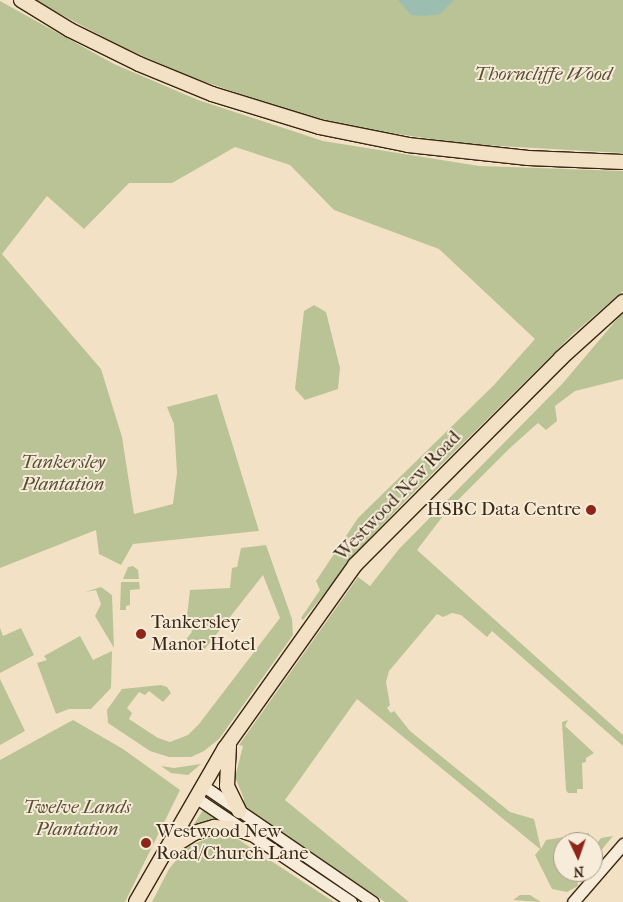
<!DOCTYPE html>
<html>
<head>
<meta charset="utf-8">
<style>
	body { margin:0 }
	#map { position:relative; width:623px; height:902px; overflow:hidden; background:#f3e1c5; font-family:"IM FELL French Canon",serif }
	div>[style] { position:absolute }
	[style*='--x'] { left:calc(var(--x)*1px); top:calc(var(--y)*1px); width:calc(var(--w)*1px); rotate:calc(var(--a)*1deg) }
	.green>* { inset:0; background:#bac395 }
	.water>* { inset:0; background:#9bbeb1 }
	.roads { filter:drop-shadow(1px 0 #392712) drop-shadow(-1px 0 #392712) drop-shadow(0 1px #392712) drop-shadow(0 -1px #392712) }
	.secondary>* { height:11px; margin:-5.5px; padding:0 5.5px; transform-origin:5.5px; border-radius:5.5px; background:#f7ecd9 }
	.highway>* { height:14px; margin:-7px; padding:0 7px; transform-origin:7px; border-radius:7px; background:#f3e1c5 }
	.dots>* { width:14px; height:14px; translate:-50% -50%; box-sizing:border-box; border:2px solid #f7ecd9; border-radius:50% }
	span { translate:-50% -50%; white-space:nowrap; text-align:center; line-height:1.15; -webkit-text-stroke:4px #f7ecd9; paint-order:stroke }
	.park-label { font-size:19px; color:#594e33; font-style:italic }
	.street-label { font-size:19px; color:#392712 }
	.poi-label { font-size:19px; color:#392712 }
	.right { translate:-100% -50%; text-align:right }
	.left { translate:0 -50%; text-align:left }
	.north { position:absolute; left:553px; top:832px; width:50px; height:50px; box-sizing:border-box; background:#f7ecd9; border:1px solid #ab9d89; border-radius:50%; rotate:177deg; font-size:14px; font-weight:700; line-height:20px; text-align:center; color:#392712 }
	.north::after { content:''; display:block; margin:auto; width:18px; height:22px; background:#8f2418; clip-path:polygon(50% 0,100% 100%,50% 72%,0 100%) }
</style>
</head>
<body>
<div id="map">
	<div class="green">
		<div style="clip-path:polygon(34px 0,623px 0,623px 153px,464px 144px,358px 128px,286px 110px,191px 77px,122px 47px)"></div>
		<div style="clip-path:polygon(0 1px,114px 64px,198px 100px,323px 141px,479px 166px,623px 171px,623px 291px,573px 334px,408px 498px,370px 538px,303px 620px,301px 618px,320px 590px,316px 581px,358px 518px,494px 385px,535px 339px,439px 249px,334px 210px,290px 165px,235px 147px,172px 183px,129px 183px,84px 229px,47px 196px,2px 254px,101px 369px,122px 437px,134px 514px,173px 504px,177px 473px,174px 424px,167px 407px,217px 394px,259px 531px,133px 544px,121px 565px,99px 554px,96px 530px,0 568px)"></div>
		<div style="clip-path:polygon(314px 305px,326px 312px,340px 368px,338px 389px,305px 400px,295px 389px,304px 311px)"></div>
		<div style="clip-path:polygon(623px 312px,623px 379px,575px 391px,555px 406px,557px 421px,546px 430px,538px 423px,510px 448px,446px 512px,417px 550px,623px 735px,623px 746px,492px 631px,487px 637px,461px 615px,452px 613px,443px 617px,437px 614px,389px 671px,386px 682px,390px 705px,387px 708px,391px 713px,394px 711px,410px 731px,510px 812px,534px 819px,541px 849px,546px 840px,589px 833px,590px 842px,563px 842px,563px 872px,583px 872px,577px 879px,578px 886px,567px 892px,552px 889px,535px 855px,540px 849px,357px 699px,285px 800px,409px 902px,385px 902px,269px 824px,239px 811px,244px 799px,235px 777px,243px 746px,239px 745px,358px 577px,370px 586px,399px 549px,563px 383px)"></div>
		<div style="clip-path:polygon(266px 545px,292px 619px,293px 635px,219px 739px,204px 751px,191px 757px,169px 757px,150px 751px,108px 723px,107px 710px,122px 689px,161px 685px,167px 687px,171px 693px,163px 702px,149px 691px,145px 695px,139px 692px,127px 708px,132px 713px,129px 719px,158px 738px,170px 742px,188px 735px,199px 724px,280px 618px,263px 575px,204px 650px,189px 647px,187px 638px,192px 632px,187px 616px,190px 590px,230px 588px,232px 568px,237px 567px,241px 548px)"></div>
		<div style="clip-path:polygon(133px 566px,138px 570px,139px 579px,123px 579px,128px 567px)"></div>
		<div style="clip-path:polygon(121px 582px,139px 582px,140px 589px,130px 590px,130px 605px,126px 606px,126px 610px,120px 610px)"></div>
		<div style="clip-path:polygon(101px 587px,112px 595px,114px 648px,95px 616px,101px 604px,96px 590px,85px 592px)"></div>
		<div style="clip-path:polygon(0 628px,3px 636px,21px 628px,34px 655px,0 673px)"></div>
		<div style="clip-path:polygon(80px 636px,93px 660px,112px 651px,111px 688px,91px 709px,69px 709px,56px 714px,37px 663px,47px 660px,44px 656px)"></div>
		<div style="clip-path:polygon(0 679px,25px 731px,0 745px)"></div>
		<div style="clip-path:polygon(73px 720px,123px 749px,180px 790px,125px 902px,0 902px,0 760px)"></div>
		<div style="clip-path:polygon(568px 720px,565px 726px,594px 753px,586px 758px,586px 762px,582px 763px,583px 789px,577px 789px,577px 793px,568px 793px,566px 790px,562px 722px)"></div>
		<div style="clip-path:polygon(201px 764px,188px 775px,171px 773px,161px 766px,174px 768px)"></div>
		<div style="clip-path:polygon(210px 800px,362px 902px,358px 902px)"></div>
		<div style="clip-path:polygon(203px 810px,223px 824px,189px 832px)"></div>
		<div style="clip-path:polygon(218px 834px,236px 838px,334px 902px,152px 902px,169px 869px,187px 847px)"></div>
		<div style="clip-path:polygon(613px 836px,593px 860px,593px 848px,601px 838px)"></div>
		<div style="clip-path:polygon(520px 895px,530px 895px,541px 902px,513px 900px)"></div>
	</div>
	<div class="water">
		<div style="clip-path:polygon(398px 0,454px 0,440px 14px,425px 16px,411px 15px)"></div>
	</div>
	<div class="roads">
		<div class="secondary">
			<div style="--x:202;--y:785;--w:207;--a:34.4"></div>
			<div style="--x:195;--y:797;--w:188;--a:33.9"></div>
			<div style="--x:573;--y:902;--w:77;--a:-49.2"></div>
		</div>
		<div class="highway">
			<div style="--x:21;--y:0;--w:57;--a:31.5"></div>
			<div style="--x:70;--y:30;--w:77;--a:26.2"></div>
			<div style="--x:139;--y:64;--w:79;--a:22.3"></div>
			<div style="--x:212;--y:94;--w:112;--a:17.1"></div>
			<div style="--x:319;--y:127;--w:91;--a:11.4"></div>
			<div style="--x:408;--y:145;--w:121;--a:6.2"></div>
			<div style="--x:528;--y:158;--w:95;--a:2.4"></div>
			<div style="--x:229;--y:745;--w:41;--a:92.8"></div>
			<div style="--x:227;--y:786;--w:28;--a:64"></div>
			<div style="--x:167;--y:850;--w:32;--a:-32"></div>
			<div style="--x:194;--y:833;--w:21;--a:-17"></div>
			<div style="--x:214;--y:827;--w:20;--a:3"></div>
			<div style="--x:234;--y:828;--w:18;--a:19"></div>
			<div style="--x:136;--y:902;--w:178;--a:-60"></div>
			<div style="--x:225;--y:748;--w:224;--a:-54.6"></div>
			<div style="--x:355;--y:565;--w:292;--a:-45.1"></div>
			<div style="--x:561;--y:358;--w:84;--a:-42.1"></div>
		</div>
	</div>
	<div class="dots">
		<div style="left:591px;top:510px;background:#8f2418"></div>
		<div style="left:141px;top:634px;background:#8f2418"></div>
		<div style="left:146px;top:843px;background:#8f2418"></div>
	</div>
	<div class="park-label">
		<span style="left:543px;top:75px">Thorncliffe Wood</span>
		<span style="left:63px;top:474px">Tankersley<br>Plantation</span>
		<span style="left:77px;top:819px">Twelve Lands<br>Plantation</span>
	</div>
	<div class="street-label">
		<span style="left:398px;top:496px;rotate:-46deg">Westwood New Road</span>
	</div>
	<div class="poi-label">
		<span class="right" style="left:581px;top:510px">HSBC Data Centre</span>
		<span class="left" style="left:151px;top:634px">Tankersley<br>Manor Hotel</span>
		<span class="left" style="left:156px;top:843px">Westwood New<br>Road/Church Lane</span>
	</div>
	<div class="north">N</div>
</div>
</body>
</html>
